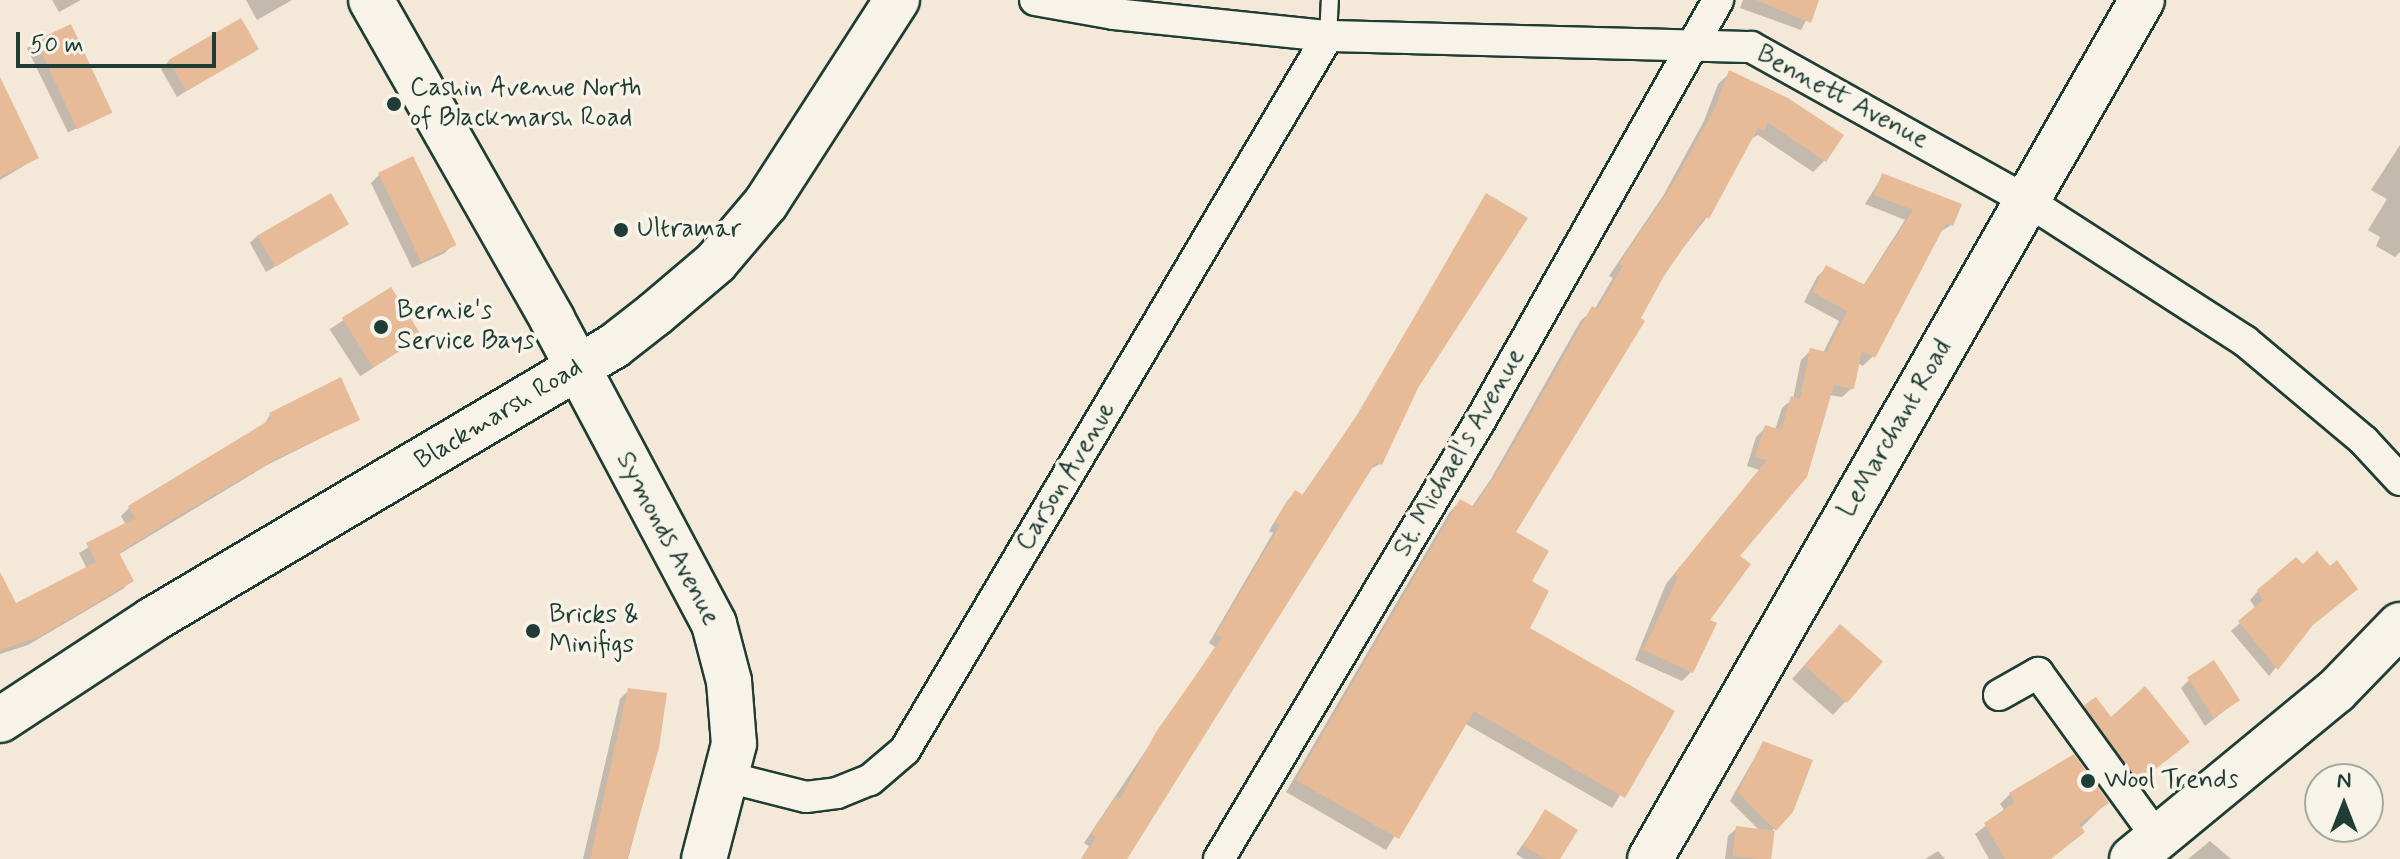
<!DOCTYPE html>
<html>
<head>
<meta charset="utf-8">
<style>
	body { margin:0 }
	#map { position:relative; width:2400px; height:859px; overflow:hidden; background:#f4e8d8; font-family:Mynerve,sans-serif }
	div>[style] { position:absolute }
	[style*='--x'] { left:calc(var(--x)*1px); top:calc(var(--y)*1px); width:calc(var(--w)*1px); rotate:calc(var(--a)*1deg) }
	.shadow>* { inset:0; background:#0003; transform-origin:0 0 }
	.building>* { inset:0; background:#e8bb98; transform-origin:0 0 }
	.roads { filter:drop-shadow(2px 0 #1f3d34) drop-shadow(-2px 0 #1f3d34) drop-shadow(0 2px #1f3d34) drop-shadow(0 -2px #1f3d34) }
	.lane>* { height:16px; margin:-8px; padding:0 8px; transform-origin:8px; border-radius:8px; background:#f7f3e8 }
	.street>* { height:30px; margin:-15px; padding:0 15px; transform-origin:15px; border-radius:15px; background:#f7f3e8 }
	.secondary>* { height:44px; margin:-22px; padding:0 22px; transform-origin:22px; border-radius:22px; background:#f7f3e8 }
	.dots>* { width:22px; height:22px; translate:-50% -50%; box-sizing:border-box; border:4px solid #f7f3e8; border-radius:50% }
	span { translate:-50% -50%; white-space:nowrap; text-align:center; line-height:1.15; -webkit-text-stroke:7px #f7f3e8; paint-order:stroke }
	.poi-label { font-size:26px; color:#1f3d34 }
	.left { translate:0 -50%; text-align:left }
	.street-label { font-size:26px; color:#1f3d34 }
	.north { position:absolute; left:2304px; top:763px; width:80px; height:80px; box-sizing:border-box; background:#f7f3e8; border:2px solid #a1aaa0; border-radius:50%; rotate:0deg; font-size:22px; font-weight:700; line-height:32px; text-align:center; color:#1f3d34 }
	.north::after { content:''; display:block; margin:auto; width:28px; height:36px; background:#1f3d34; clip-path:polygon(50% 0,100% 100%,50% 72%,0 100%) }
	.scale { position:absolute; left:16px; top:32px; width:200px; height:36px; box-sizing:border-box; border:4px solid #1f3d34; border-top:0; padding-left:10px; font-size:24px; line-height:28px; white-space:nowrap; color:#1f3d34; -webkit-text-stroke:6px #f7f3e8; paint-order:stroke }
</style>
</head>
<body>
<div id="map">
	<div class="shadow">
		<div style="clip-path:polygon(52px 0,81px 0,59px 12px)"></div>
		<div style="clip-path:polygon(246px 0,292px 0,257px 20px)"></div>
		<div style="clip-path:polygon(1743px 0,1817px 0,1801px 30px,1740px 8px)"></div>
		<div style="left:70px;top:27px;width:94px;height:48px;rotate:64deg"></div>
		<div style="clip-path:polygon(256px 48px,177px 97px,161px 69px,169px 61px)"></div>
		<div style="clip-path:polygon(1730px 73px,1825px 160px,1813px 172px,1758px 135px,1749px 140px,1707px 217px,1662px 275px,1513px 532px,1529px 582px,1528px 628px,1672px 712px,1612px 808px,1464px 723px,1386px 850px,1286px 792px,1449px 513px,1460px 501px,1471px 508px,1491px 479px,1581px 320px,1594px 310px,1613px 278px,1609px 276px,1663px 196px,1704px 121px,1718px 84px)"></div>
		<div style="clip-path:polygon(0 81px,37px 158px,0 180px)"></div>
		<div style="clip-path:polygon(2400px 145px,2400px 252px,2395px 257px,2376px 246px,2380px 237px,2368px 230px,2387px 199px,2371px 190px)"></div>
		<div style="clip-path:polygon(379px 175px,453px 244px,445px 253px,412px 268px,371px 183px)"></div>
		<div style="clip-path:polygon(1883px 175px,1951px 225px,1938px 233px,1873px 356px,1863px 366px,1857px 363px,1852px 388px,1842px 397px,1829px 395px,1737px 557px,1707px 620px,1692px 671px,1682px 681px,1635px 660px,1666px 584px,1759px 470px,1747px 466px,1756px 437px,1766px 427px,1775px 430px,1782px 408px,1793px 399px,1801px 360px,1811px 350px,1823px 353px,1839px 321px,1804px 302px,1817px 277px,1827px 267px,1863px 286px,1905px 220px,1865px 204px)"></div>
		<div style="clip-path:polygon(1486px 196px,1416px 387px,1380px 464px,1368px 470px,1127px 859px,1081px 859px,1089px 846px,1084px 843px,1215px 647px,1209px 643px,1273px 533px,1269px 531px,1287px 501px,1295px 493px,1301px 497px,1354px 420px)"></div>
		<div style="clip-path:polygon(346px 224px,266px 272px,250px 243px,258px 235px)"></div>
		<div style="left:390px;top:290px;width:56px;height:72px;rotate:57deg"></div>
		<div style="clip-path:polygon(270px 415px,357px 420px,267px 465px,118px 555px,131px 581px,123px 589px,28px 645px,0 654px,0 600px,15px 606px,87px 569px,79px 553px,126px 525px,121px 516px,129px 508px,263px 426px)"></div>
		<div style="clip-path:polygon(2303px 567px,2308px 629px,2269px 676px,2231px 631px,2256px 609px,2250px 600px,2258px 591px)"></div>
		<div style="clip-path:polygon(1828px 639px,1845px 702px,1833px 715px,1792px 679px)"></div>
		<div style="clip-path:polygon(2189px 680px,2238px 700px,2205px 726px,2181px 688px)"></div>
		<div style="clip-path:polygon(629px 690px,657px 748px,628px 859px,583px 859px,620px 699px)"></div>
		<div style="clip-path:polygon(2095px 700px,2111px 720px,2179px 750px,2130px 788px,2077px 715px)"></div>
		<div style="clip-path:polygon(1763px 743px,1791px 811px,1772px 831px,1768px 859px,1725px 859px,1728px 836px,1737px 828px,1760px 831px,1730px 801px)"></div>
		<div style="clip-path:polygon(2010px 794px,2107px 802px,2050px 859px,1989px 859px,1975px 834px,2005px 811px,2000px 804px)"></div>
		<div style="clip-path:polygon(1546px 812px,1558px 859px,1524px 859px,1516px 854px)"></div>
		<div style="clip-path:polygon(2210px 841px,2231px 859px,2188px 859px)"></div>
		<div style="clip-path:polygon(1938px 851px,1945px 859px,1925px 859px)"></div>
	</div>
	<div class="building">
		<div style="clip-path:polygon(1756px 0,1819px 0,1811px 23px)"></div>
		<div style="left:241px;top:18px;width:36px;height:84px;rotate:60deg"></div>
		<div style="left:71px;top:24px;width:98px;height:39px;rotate:65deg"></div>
		<div style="clip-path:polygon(1729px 70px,1788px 98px,1844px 135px,1826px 162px,1768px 123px,1764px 131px,1758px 128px,1709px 219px,1705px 216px,1664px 276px,1641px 318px,1645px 321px,1516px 532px,1549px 551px,1532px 581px,1549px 591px,1530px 628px,1675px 711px,1625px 798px,1474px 711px,1399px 839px,1296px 780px,1460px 499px,1474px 507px,1502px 465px,1592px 306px,1597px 309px,1623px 266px,1619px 264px,1674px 182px,1715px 108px)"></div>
		<div style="clip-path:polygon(0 77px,39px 158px,0 177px)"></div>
		<div style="left:413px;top:156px;width:99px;height:39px;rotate:64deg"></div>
		<div style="clip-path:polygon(1882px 173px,1962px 204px,1953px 226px,1946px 223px,1875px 358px,1862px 351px,1854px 389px,1834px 385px,1807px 477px,1740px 556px,1751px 564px,1710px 620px,1717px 623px,1693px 673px,1643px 650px,1678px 577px,1674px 574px,1767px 460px,1755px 457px,1765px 425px,1781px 430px,1791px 396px,1800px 399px,1810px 348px,1827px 352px,1847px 311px,1812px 292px,1826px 265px,1865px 285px,1913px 210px,1874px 195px)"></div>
		<div style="left:331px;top:193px;width:36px;height:85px;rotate:60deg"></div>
		<div style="clip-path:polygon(1486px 193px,1528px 218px,1418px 388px,1382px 465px,1376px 462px,1127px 859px,1082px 859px,1096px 837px,1091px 834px,1116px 797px,1120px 799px,1156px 732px,1222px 638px,1216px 634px,1280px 525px,1275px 522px,1295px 490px,1303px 495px,1361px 409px)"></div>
		<div style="left:391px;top:287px;width:59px;height:58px;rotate:58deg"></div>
		<div style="clip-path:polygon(341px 377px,360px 420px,277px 458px,166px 523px,119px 553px,134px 581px,38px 637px,0 650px,0 572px,16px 603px,96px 562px,86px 543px,135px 518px,128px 506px,271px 419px,269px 413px)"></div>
		<div style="clip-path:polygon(2317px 551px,2330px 566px,2337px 560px,2358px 589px,2313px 625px,2278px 670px,2238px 621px,2263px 600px,2257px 590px,2296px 557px,2303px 564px)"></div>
		<div style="left:1840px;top:624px;width:57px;height:55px;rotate:41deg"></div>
		<div style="left:2214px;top:660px;width:48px;height:32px;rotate:57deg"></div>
		<div style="clip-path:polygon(2145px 686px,2190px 742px,2139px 782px,2084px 705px,2096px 697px,2111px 717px)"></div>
		<div style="clip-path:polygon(628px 688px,667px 693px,659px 748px,627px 859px,590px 859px)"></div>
		<div style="clip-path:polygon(1763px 741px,1813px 760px,1793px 812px,1776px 831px,1738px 792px)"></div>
		<div style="clip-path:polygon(2074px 754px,2109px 803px,2079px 824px,2085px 832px,2051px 859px,2005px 859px,1984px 823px,2015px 802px,2009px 793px)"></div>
		<div style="clip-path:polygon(1545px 809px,1578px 830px,1560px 859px,1545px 859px,1523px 846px)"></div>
		<div style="left:1736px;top:826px;width:39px;height:30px;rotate:7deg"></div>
	</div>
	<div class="roads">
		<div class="lane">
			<div style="--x:1328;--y:36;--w:36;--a:-87"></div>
		</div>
		<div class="street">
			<div style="--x:1035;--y:0;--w:80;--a:10"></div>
			<div style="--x:1114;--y:14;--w:215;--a:5.9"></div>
			<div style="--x:1328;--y:36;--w:423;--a:1.5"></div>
			<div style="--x:1751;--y:47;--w:315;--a:29.1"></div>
			<div style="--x:2026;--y:200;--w:260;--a:32.8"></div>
			<div style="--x:2245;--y:341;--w:155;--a:40"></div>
			<div style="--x:2364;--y:441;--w:53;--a:47.3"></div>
			<div style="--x:1999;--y:695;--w:45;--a:-29.4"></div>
			<div style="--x:2038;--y:673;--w:205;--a:54.1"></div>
			<div style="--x:727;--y:777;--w:81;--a:14.2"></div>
			<div style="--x:806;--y:797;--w:31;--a:-7"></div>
			<div style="--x:837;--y:793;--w:35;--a:-22"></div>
			<div style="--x:870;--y:780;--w:46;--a:-40.6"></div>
			<div style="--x:905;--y:750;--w:830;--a:-59.36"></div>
			<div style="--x:1219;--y:859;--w:510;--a:-59.21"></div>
			<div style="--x:1480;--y:421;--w:484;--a:-60.5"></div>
		</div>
		<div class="secondary">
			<div style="--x:371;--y:0;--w:367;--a:60.4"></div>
			<div style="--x:552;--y:319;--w:345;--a:62"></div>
			<div style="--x:714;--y:624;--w:59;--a:75.3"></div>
			<div style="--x:729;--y:681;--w:63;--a:85.5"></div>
			<div style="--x:734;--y:744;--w:119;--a:104.6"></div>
			<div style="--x:0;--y:720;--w:182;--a:-33.3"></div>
			<div style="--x:152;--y:620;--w:537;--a:-30.67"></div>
			<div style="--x:614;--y:346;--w:52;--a:-38"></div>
			<div style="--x:655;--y:314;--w:80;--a:-40.4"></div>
			<div style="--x:716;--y:262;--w:77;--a:-49.7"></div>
			<div style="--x:766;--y:203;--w:242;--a:-57.2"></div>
			<div style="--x:1650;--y:859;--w:990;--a:-60.2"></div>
			<div style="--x:2132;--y:859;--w:264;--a:-39.5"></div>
			<div style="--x:2336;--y:691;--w:92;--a:-45.9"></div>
		</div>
	</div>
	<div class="dots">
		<div style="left:394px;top:104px;background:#1f3d34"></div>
		<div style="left:621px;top:230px;background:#1f3d34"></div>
		<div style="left:381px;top:327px;background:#1f3d34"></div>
		<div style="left:533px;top:631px;background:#1f3d34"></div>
		<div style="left:2088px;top:781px;background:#1f3d34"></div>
	</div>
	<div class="poi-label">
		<span class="left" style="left:410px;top:104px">Cashin Avenue North<br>of Blackmarsh Road</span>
		<span class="left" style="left:637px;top:230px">Ultramar</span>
		<span class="left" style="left:397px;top:327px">Bernie's<br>Service Bays</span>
		<span class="left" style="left:549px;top:631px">Bricks &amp;<br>Minifigs</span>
		<span class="left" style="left:2104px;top:781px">Wool Trends</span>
	</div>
	<div class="street-label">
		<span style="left:1842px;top:98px;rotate:28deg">Bennett Avenue</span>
		<span style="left:499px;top:415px;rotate:-31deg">Blackmarsh Road</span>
		<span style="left:1896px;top:429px;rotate:-60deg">LeMarchant Road</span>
		<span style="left:1460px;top:453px;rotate:-60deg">St. Michael's Avenue</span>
		<span style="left:1067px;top:477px;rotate:-59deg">Carson Avenue</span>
		<span style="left:667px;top:539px;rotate:62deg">Symonds Avenue</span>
	</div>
	<div class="north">N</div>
	<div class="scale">50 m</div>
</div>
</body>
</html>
